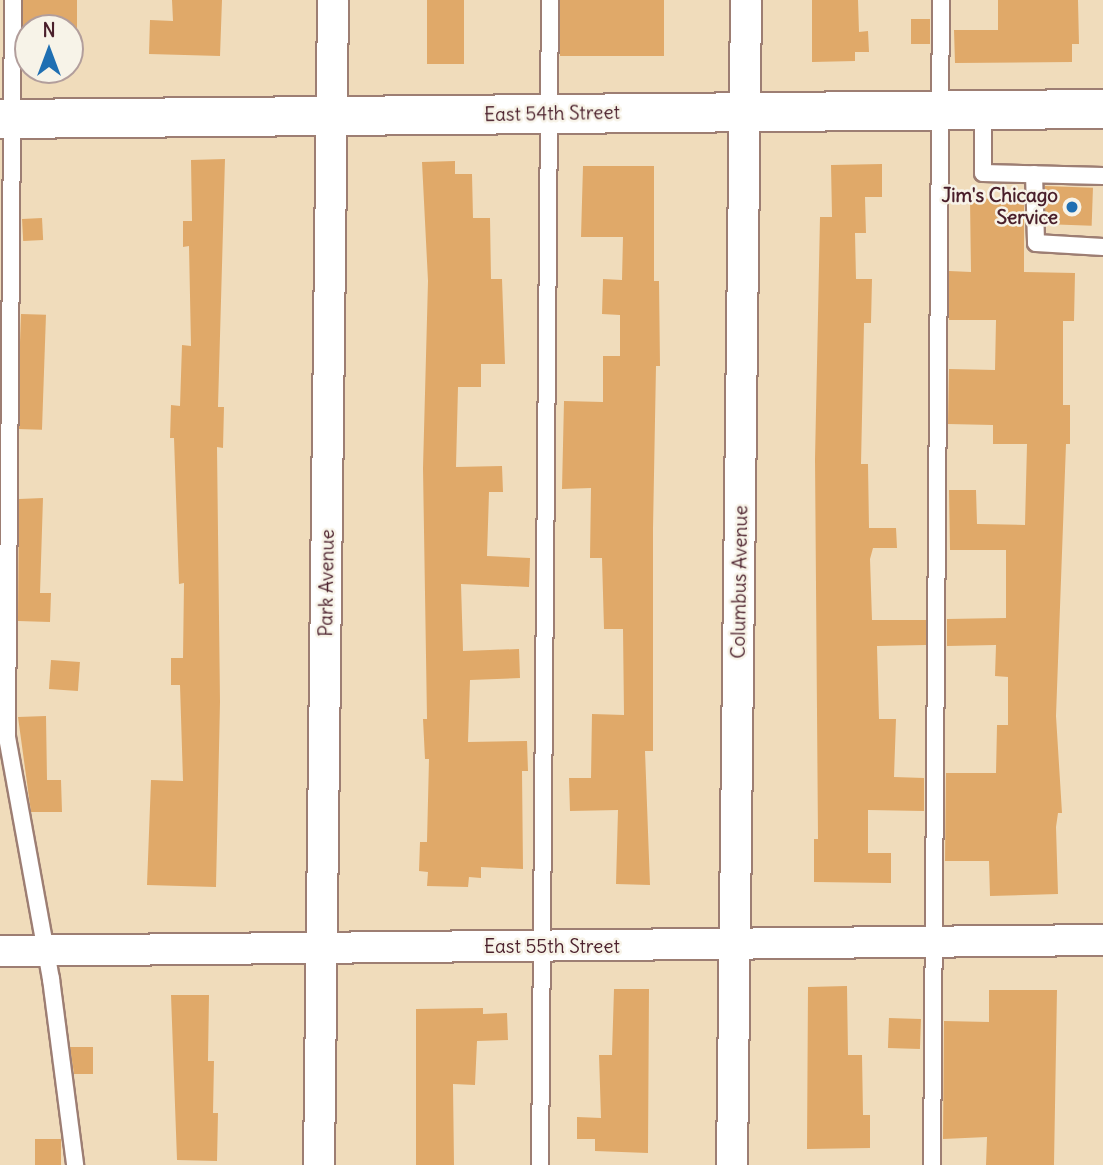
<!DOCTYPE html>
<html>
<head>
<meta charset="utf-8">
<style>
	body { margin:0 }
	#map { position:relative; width:1103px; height:1165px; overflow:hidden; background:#f0dcbb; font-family:Delius,sans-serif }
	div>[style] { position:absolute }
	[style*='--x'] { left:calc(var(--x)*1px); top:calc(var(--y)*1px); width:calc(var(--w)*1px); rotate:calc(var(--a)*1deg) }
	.building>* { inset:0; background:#e0a969; transform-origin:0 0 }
	.roads { filter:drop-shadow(2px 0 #9d7e73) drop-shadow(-2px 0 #9d7e73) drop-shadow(0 2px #9d7e73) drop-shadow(0 -2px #9d7e73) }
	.service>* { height:16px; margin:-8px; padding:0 8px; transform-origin:8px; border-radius:8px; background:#fff }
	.minor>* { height:30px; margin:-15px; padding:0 15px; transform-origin:15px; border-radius:15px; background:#fff }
	.tertiary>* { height:38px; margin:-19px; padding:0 19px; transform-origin:19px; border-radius:19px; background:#fff }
	.dots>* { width:19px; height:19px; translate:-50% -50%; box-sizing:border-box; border:4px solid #f7f3e8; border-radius:50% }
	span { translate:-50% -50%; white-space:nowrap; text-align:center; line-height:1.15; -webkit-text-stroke:5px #f7f3e8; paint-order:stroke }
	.street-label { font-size:19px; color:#4a1f2b }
	.poi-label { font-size:19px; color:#4a1f2b; font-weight:700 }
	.right { translate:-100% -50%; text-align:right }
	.north { position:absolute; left:14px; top:14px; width:70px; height:70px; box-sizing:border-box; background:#f7f3e8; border:2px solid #b29e9c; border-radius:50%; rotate:0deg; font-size:19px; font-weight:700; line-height:28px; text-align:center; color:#4a1f2b }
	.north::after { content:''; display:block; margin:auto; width:24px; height:32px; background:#1f6fb2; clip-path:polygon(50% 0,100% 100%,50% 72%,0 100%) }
</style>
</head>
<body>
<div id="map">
	<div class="building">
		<div style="left:23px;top:0;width:54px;height:28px"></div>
		<div style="clip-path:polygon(172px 0,222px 0,220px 56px,149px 54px,150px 20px,173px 21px)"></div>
		<div style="left:427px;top:0;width:37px;height:64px"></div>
		<div style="left:560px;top:0;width:104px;height:56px"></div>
		<div style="clip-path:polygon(812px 0,858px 0,859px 32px,868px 31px,869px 52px,855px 52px,855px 61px,812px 62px)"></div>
		<div style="clip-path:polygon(998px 0,1078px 0,1079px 44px,1072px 44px,1072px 62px,955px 63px,954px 30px,998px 30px)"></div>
		<div style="left:911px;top:19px;width:19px;height:25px"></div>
		<div style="clip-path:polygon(225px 159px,218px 407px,224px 407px,223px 448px,217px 447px,220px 702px,216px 887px,147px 885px,151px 780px,183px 781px,180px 685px,171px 685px,171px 658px,183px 658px,184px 583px,179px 584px,174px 438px,170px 438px,171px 405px,180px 406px,182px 345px,191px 346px,189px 246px,183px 247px,183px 221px,192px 221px,191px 160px)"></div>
		<div style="clip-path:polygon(455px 161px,455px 174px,472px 174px,473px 218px,490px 218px,491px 279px,502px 279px,505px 364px,481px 364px,481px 387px,458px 387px,456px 467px,502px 466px,503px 492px,489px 492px,487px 556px,530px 558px,529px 587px,461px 584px,463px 651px,519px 649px,520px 678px,470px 680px,468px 742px,527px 741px,528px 771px,522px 771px,523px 869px,481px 867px,481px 878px,469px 877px,468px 887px,427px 886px,428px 872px,419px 871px,420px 842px,427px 842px,429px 759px,425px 759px,423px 719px,427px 719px,423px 468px,428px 281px,422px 162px)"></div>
		<div style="clip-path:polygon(882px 164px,882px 197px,865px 197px,866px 233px,855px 233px,856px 279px,872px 279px,871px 323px,864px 323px,861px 464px,868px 464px,869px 528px,896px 528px,897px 548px,873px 548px,870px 559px,872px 620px,926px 620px,926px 645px,877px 646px,879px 719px,896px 719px,894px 777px,924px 778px,924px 811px,868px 810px,868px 853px,891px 853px,891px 883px,814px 882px,814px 839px,818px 839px,815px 459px,820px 217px,832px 217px,831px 165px)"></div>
		<div style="clip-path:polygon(583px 166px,654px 166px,654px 281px,659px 281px,660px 366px,656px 366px,653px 529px,653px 751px,645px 751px,650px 885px,616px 884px,618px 810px,570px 811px,569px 778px,591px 778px,592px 714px,624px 715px,623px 629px,604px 629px,602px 558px,590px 558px,591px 488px,562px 489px,564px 401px,603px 402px,603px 356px,620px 356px,620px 315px,602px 314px,603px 279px,622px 280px,623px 237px,581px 237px)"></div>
		<div style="left:1045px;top:186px;width:48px;height:38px;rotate:2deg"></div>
		<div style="clip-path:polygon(1024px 198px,1024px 272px,1075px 273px,1074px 321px,1063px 321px,1063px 405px,1070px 405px,1070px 444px,1066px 444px,1056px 716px,1062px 813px,1058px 813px,1056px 827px,1058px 894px,990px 896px,989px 861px,945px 861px,946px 773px,996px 773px,997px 725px,1008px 725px,1008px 677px,995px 676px,996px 645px,947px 646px,947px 619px,1006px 618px,1006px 550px,950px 550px,949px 490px,976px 490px,977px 524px,1025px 525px,1027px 444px,993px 444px,993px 425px,948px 424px,949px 369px,995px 370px,996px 320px,949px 320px,949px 271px,971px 272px,970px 199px)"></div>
		<div style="left:42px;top:218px;width:22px;height:20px;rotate:87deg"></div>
		<div style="left:21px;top:314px;width:25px;height:115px;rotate:2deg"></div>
		<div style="clip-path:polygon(43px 498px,40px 593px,51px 593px,50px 622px,18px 621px,19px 499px)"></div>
		<div style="left:51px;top:660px;width:29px;height:29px;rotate:4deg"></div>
		<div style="clip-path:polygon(46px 716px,47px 780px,61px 780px,62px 812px,31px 812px,18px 717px)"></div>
		<div style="clip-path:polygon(847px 986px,848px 1055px,862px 1055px,863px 1115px,870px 1115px,870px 1148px,807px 1149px,808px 987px)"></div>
		<div style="clip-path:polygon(614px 989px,649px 989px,648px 1153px,595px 1151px,595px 1139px,577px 1139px,577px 1117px,601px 1118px,599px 1055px,612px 1055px)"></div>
		<div style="clip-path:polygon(989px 990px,1057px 990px,1054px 1165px,986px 1165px,987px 1137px,943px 1139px,944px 1021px,989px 1022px)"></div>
		<div style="clip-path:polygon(171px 995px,209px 995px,208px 1061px,214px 1061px,213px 1113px,218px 1113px,217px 1161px,177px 1160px)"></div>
		<div style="clip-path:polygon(483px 1008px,483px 1014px,507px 1013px,508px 1040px,477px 1041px,475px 1085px,453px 1084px,454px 1165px,416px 1165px,416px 1009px)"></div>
		<div style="left:889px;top:1018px;width:32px;height:30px;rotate:2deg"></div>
		<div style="clip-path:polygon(70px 1047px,93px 1047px,93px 1074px,74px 1074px)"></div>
		<div style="left:35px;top:1139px;width:26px;height:26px"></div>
	</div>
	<div class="roads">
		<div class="service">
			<div style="--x:13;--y:0;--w:737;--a:90.47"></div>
			<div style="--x:7;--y:737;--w:246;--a:79.7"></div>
			<div style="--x:51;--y:979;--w:188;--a:82.6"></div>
			<div style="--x:983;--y:110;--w:63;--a:90"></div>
			<div style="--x:983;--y:173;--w:120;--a:1.4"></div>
			<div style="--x:1034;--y:174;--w:69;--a:88.3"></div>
			<div style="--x:1036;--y:243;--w:67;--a:3.4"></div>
			<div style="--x:540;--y:1165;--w:1165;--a:-89.51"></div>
			<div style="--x:932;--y:1165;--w:1165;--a:-89.56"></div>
		</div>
		<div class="minor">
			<div style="--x:0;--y:951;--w:1103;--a:-0.57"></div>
			<div style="--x:319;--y:1165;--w:1165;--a:-89.31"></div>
			<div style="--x:732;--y:1165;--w:1165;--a:-89.31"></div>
		</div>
		<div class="tertiary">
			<div style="--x:0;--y:119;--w:1103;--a:-0.52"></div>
		</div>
	</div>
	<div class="dots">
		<div style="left:1072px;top:207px;background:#1f6fb2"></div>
	</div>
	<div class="street-label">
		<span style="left:552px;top:114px;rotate:-1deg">East 54th Street</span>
		<span style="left:740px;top:582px;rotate:-89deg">Columbus Avenue</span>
		<span style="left:327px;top:583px;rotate:-89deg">Park Avenue</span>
		<span style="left:552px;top:947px">East 55th Street</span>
	</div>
	<div class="poi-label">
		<span class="right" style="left:1058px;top:207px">Jim's Chicago<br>Service</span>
	</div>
	<div class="north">N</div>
</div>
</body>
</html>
